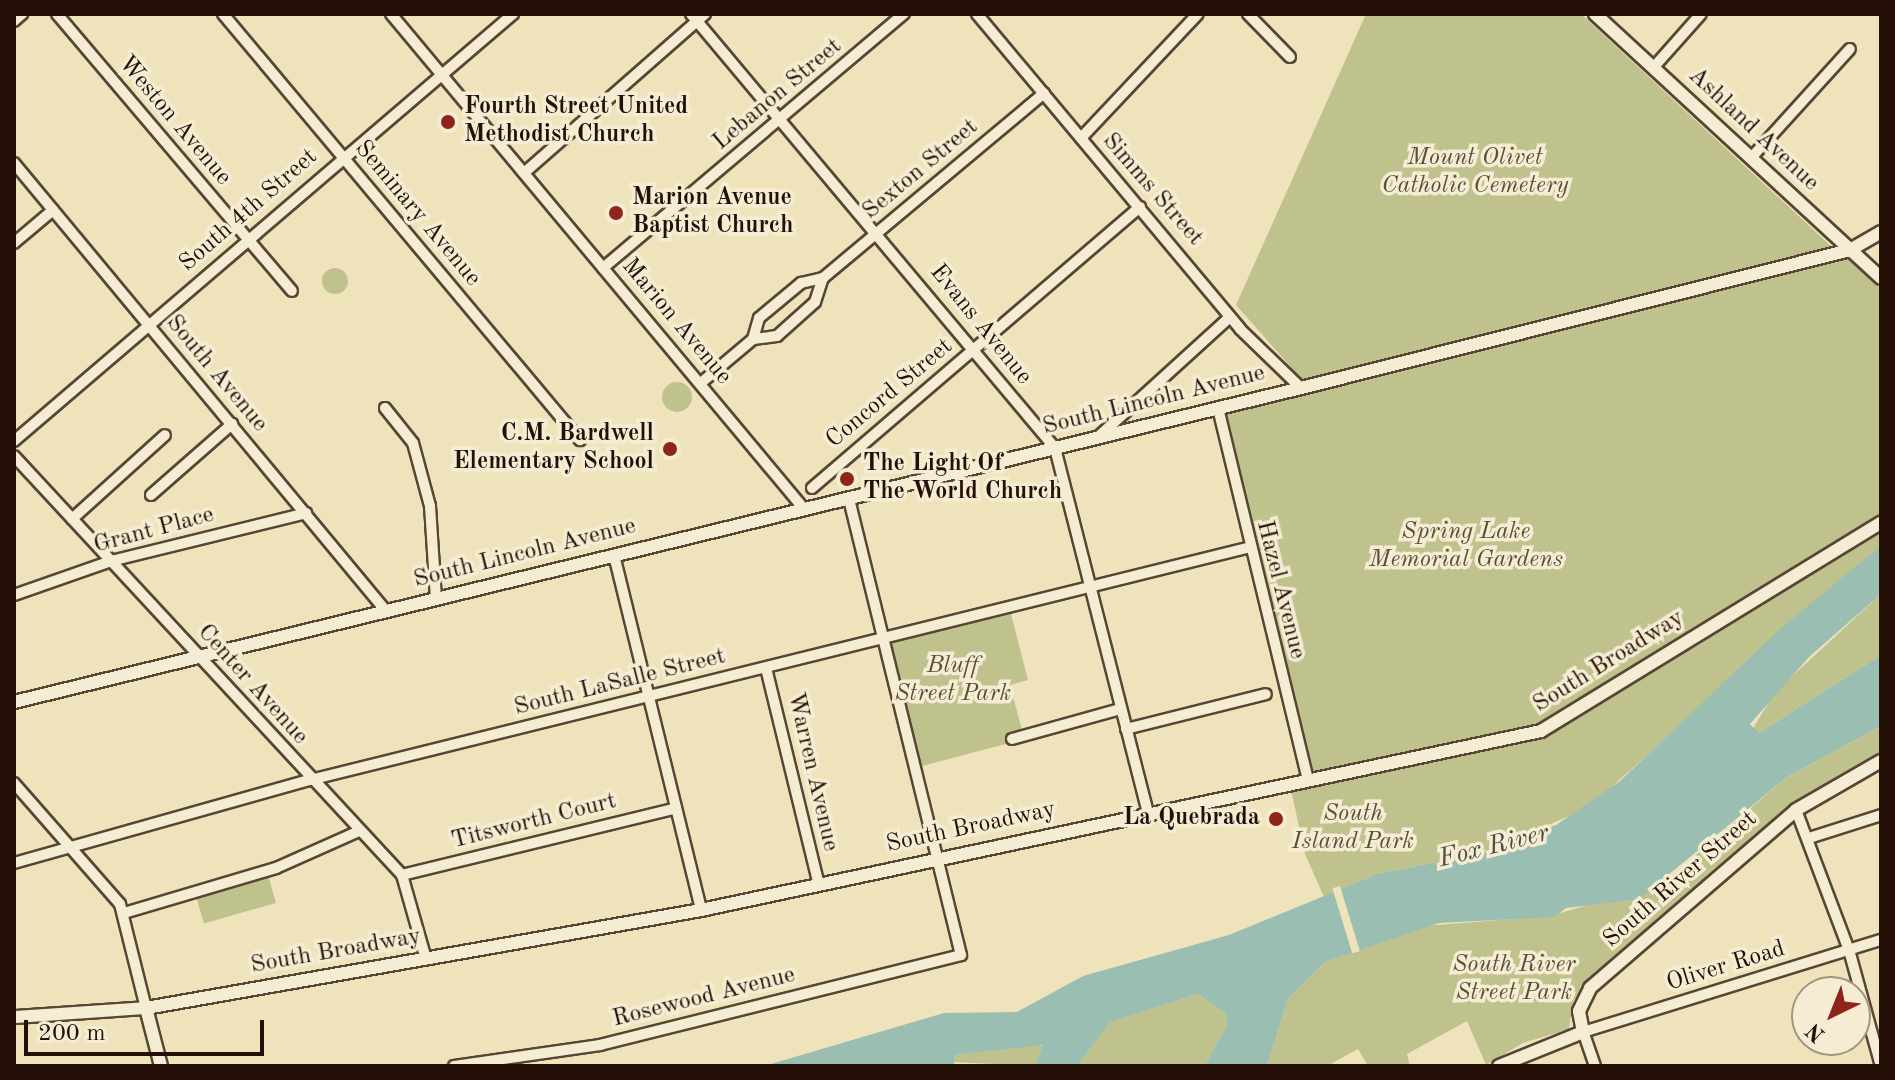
<!DOCTYPE html>
<html>
<head>
<meta charset="utf-8">
<style>
	body { margin:0 }
	#map { position:relative; width:1895px; height:1080px; overflow:hidden; background:#efe3bc; font-family:"Old Standard TT",serif }
	div>[style] { position:absolute }
	[style*='--x'] { left:calc(var(--x)*1px); top:calc(var(--y)*1px); width:calc(var(--w)*1px); rotate:calc(var(--a)*1deg) }
	.green>* { inset:0; background:#bfc28d; transform-origin:0 0 }
	.round { border-radius:50% }
	.water>* { inset:0; background:#9abeb1 }
	.pier>* { inset:0; background:#efe3bc; transform-origin:0 0 }
	.roads { filter:drop-shadow(2px 0 #584534) drop-shadow(-2px 0 #584534) drop-shadow(0 2px #584534) drop-shadow(0 -2px #584534) }
	.minor>* { height:10px; margin:-5px; padding:0 5px; transform-origin:5px; border-radius:5px; background:#f5edd3 }
	.tertiary>* { height:12px; margin:-6px; padding:0 6px; transform-origin:6px; border-radius:6px; background:#f5edd3 }
	.dots>* { width:22px; height:22px; translate:-50% -50%; box-sizing:border-box; border:4px solid #f5edd3; border-radius:50% }
	span { translate:-50% -50%; white-space:nowrap; text-align:center; line-height:1.15; -webkit-text-stroke:7px #f5edd3; paint-order:stroke }
	.street-label { font-size:24px; color:#251007 }
	.poi-label { font-size:24px; color:#251007; font-weight:700 }
	.left { translate:0 -50%; text-align:left }
	.right { translate:-100% -50%; text-align:right }
	.park-label { font-size:24px; color:#5b4e36; font-style:italic }
	.water-label { font-size:26px; color:#4e4d42; font-style:italic }
	.frame { position:absolute; inset:0; border:16px solid #251007; pointer-events:none }
	.north { position:absolute; left:1791px; top:976px; width:80px; height:80px; box-sizing:border-box; background:#f5edd3; border:2px solid #a29581; border-radius:50%; rotate:223deg; font-size:22px; font-weight:700; line-height:32px; text-align:center; color:#251007 }
	.north::after { content:''; display:block; margin:auto; width:28px; height:36px; background:#8f2418; clip-path:polygon(50% 0,100% 100%,50% 72%,0 100%) }
	.scale { position:absolute; left:24px; top:1020px; width:240px; height:36px; box-sizing:border-box; border:4px solid #251007; border-top:0; padding-left:10px; font-size:24px; line-height:28px; white-space:nowrap; color:#251007; -webkit-text-stroke:6px #f5edd3; paint-order:stroke }
</style>
</head>
<body>
<div id="map">
	<div class="green">
		<div style="clip-path:polygon(1366px 14px,1581px 14px,1832px 247px,1303px 381px,1236px 305px)"></div>
		<div style="clip-path:polygon(1846px 256px,1881px 289px,1881px 514px,1537px 725px,1311px 773px,1224px 412px)"></div>
		<div class="round" style="left:322px;top:268px;width:26px;height:26px"></div>
		<div class="round" style="left:662px;top:382px;width:30px;height:30px"></div>
		<div style="clip-path:polygon(1881px 527px,1881px 546px,1588px 808px,1480px 854px,1380px 873px,1324px 897px,1305px 854px,1291px 790px,1542px 734px)"></div>
		<div style="clip-path:polygon(1881px 594px,1881px 655px,1759px 733px,1752px 730px,1775px 692px)"></div>
		<div style="clip-path:polygon(1010px 610px,1028px 680px,1010px 685px,1022px 730px,1007px 734px,1009px 743px,915px 768px,882px 639px)"></div>
		<div style="clip-path:polygon(1881px 726px,1881px 754px,1792px 805px,1587px 982px,1573px 1001px,1569px 1029px,1523px 1043px,1486px 1065px,1467px 1021px,1407px 1054px,1410px 1066px,1368px 1066px,1358px 1049px,1327px 1066px,1267px 1066px,1288px 999px,1325px 962px,1423px 926px,1550px 916px,1663px 883px,1787px 777px)"></div>
		<div style="left:268px;top:875px;width:29px;height:75px;rotate:74deg"></div>
		<div style="clip-path:polygon(1198px 994px,1226px 1014px,1227px 1026px,1204px 1066px,1077px 1066px,1109px 1022px)"></div>
		<div style="clip-path:polygon(1035px 1045px,1047px 1046px,1035px 1066px,951px 1062px,954px 1055px)"></div>
	</div>
	<div class="water">
		<div style="clip-path:polygon(1881px 546px,1881px 594px,1809px 657px,1750px 724px,1759px 733px,1881px 655px,1881px 726px,1787px 777px,1639px 899px,1566px 908px,1554px 917px,1439px 923px,1325px 962px,1288px 999px,1267px 1066px,1204px 1066px,1227px 1026px,1226px 1014px,1198px 994px,1110px 1022px,1077px 1066px,1035px 1066px,1043px 1045px,954px 1055px,954px 1066px,764px 1066px,944px 1013px,1017px 1012px,1083px 976px,1229px 935px,1380px 873px,1480px 854px,1556px 825px,1620px 781px,1782px 627px)"></div>
	</div>
	<div class="pier">
		<div style="left:1340px;top:886px;width:68px;height:8px;rotate:73deg"></div>
	</div>
	<div class="roads">
		<div class="minor">
			<div style="--x:57;--y:14;--w:363;--a:49.7"></div>
			<div style="--x:223;--y:14;--w:556;--a:50.04"></div>
			<div style="--x:391;--y:14;--w:646;--a:50.15"></div>
			<div style="--x:691;--y:14;--w:566;--a:50.01"></div>
			<div style="--x:1055;--y:448;--w:377;--a:75.7"></div>
			<div style="--x:977;--y:14;--w:410;--a:50.1"></div>
			<div style="--x:1240;--y:329;--w:85;--a:44"></div>
			<div style="--x:1248;--y:14;--w:60;--a:45.7"></div>
			<div style="--x:14;--y:21;--w:11;--a:-41"></div>
			<div style="--x:1653;--y:68;--w:72;--a:-48.4"></div>
			<div style="--x:1081;--y:138;--w:170;--a:-46.7"></div>
			<div style="--x:1751;--y:158;--w:147;--a:-47.8"></div>
			<div style="--x:14;--y:163;--w:582;--a:50.3"></div>
			<div style="--x:524;--y:173;--w:241;--a:-41.3"></div>
			<div style="--x:14;--y:243;--w:51;--a:-40.2"></div>
			<div style="--x:603;--y:268;--w:394;--a:-40.2"></div>
			<div style="--x:753;--y:339;--w:22;--a:-74"></div>
			<div style="--x:759;--y:318;--w:55;--a:-39.8"></div>
			<div style="--x:801;--y:283;--w:23;--a:-13"></div>
			<div style="--x:702;--y:382;--w:67;--a:-40.1"></div>
			<div style="--x:753;--y:339;--w:24;--a:-7"></div>
			<div style="--x:777;--y:336;--w:51;--a:-41.8"></div>
			<div style="--x:815;--y:302;--w:25;--a:-72"></div>
			<div style="--x:823;--y:278;--w:288;--a:-39.9"></div>
			<div style="--x:385;--y:408;--w:45;--a:51.3"></div>
			<div style="--x:413;--y:443;--w:65;--a:74.9"></div>
			<div style="--x:430;--y:506;--w:93;--a:86.3"></div>
			<div style="--x:1218;--y:408;--w:383;--a:76.4"></div>
			<div style="--x:1098;--y:437;--w:178;--a:-42.3"></div>
			<div style="--x:14;--y:441;--w:657;--a:-40.55"></div>
			<div style="--x:14;--y:456;--w:571;--a:47.2"></div>
			<div style="--x:402;--y:875;--w:87;--a:74.1"></div>
			<div style="--x:812;--y:488;--w:432;--a:-40.6"></div>
			<div style="--x:151;--y:495;--w:108;--a:-41.2"></div>
			<div style="--x:72;--y:519;--w:125;--a:-42.1"></div>
			<div style="--x:614;--y:555;--w:366;--a:76.2"></div>
			<div style="--x:14;--y:595;--w:103;--a:-19.3"></div>
			<div style="--x:111;--y:561;--w:201;--a:-13.8"></div>
			<div style="--x:766;--y:668;--w:223;--a:76.3"></div>
			<div style="--x:1126;--y:729;--w:144;--a:-14"></div>
			<div style="--x:1012;--y:739;--w:112;--a:-15.5"></div>
			<div style="--x:14;--y:783;--w:161;--a:48.8"></div>
			<div style="--x:120;--y:904;--w:107;--a:76"></div>
			<div style="--x:1796;--y:810;--w:150;--a:69.3"></div>
			<div style="--x:1849;--y:950;--w:120;--a:74.6"></div>
			<div style="--x:1809;--y:838;--w:76;--a:-17.7"></div>
			<div style="--x:14;--y:863;--w:307;--a:-15.7"></div>
			<div style="--x:310;--y:780;--w:965;--a:-13.91"></div>
			<div style="--x:402;--y:875;--w:282;--a:-13.7"></div>
			<div style="--x:124;--y:913;--w:159;--a:-16.5"></div>
			<div style="--x:276;--y:868;--w:91;--a:-24"></div>
			<div style="--x:454;--y:1066;--w:148;--a:-8.2"></div>
			<div style="--x:600;--y:1045;--w:372;--a:-14"></div>
			<div style="--x:961;--y:955;--w:469;--a:-103.8"></div>
			<div style="--x:1595;--y:1066;--w:36;--a:-109"></div>
			<div style="--x:1583;--y:1032;--w:312;--a:-17.2"></div>
		</div>
		<div class="tertiary">
			<div style="--x:1595;--y:14;--w:389;--a:42.7"></div>
			<div style="--x:14;--y:702;--w:1325;--a:-13.71"></div>
			<div style="--x:1301;--y:388;--w:566;--a:-14.11"></div>
			<div style="--x:1850;--y:250;--w:36;--a:-30"></div>
			<div style="--x:146;--y:1008;--w:60;--a:75.5"></div>
			<div style="--x:14;--y:1017;--w:132;--a:-3.9"></div>
			<div style="--x:146;--y:1008;--w:564;--a:-10.01"></div>
			<div style="--x:701;--y:910;--w:859;--a:-12.03"></div>
			<div style="--x:1541;--y:731;--w:399;--a:-31.5"></div>
			<div style="--x:1499;--y:1066;--w:91;--a:-22"></div>
			<div style="--x:1583;--y:1032;--w:21;--a:-101"></div>
			<div style="--x:1579;--y:1011;--w:25;--a:-64"></div>
			<div style="--x:1590;--y:988;--w:272;--a:-40.8"></div>
			<div style="--x:1796;--y:810;--w:98;--a:-30"></div>
		</div>
	</div>
	<div class="dots">
		<div style="left:448px;top:122px;background:#8f2418"></div>
		<div style="left:616px;top:213px;background:#8f2418"></div>
		<div style="left:670px;top:449px;background:#8f2418"></div>
		<div style="left:847px;top:479px;background:#8f2418"></div>
		<div style="left:1276px;top:819px;background:#8f2418"></div>
	</div>
	<div class="street-label">
		<span style="left:778px;top:95px;rotate:-40deg">Lebanon Street</span>
		<span style="left:174px;top:121px;rotate:50deg">Weston Avenue</span>
		<span style="left:1753px;top:130px;rotate:43deg">Ashland Avenue</span>
		<span style="left:921px;top:170px;rotate:-40deg">Sexton Street</span>
		<span style="left:1152px;top:190px;rotate:49deg">Simms Street</span>
		<span style="left:249px;top:211px;rotate:-41deg">South 4th Street</span>
		<span style="left:417px;top:214px;rotate:50deg">Seminary Avenue</span>
		<span style="left:676px;top:322px;rotate:50deg">Marion Avenue</span>
		<span style="left:980px;top:325px;rotate:51deg">Evans Avenue</span>
		<span style="left:216px;top:374px;rotate:50deg">South Avenue</span>
		<span style="left:890px;top:394px;rotate:-40deg">Concord Street</span>
		<span style="left:1154px;top:401px;rotate:-14deg">South Lincoln Avenue</span>
		<span style="left:154px;top:531px;rotate:-15deg">Grant Place</span>
		<span style="left:525px;top:554px;rotate:-14deg">South Lincoln Avenue</span>
		<span style="left:1280px;top:590px;rotate:76deg">Hazel Avenue</span>
		<span style="left:1609px;top:662px;rotate:-32deg">South Broadway</span>
		<span style="left:620px;top:683px;rotate:-14deg">South LaSalle Street</span>
		<span style="left:252px;top:685px;rotate:48deg">Center Avenue</span>
		<span style="left:812px;top:772px;rotate:77deg">Warren Avenue</span>
		<span style="left:534px;top:822px;rotate:-14deg">Titsworth Court</span>
		<span style="left:971px;top:828px;rotate:-12deg">South Broadway</span>
		<span style="left:1681px;top:880px;rotate:-41deg">South River Street</span>
		<span style="left:336px;top:952px;rotate:-10deg">South Broadway</span>
		<span style="left:1726px;top:967px;rotate:-17deg">Oliver Road</span>
		<span style="left:704px;top:998px;rotate:-14deg">Rosewood Avenue</span>
	</div>
	<div class="poi-label">
		<span class="left" style="left:464px;top:122px">Fourth Street United<br>Methodist Church</span>
		<span class="left" style="left:632px;top:213px">Marion Avenue<br>Baptist Church</span>
		<span class="right" style="left:654px;top:449px">C.M. Bardwell<br>Elementary School</span>
		<span class="left" style="left:863px;top:479px">The Light Of<br>The World Church</span>
		<span class="right" style="left:1260px;top:819px">La Quebrada</span>
	</div>
	<div class="park-label">
		<span style="left:1475px;top:173px">Mount Olivet<br>Catholic Cemetery</span>
		<span style="left:1466px;top:547px">Spring Lake<br>Memorial Gardens</span>
		<span style="left:953px;top:681px">Bluff<br>Street Park</span>
		<span style="left:1353px;top:829px">South<br>Island Park</span>
		<span style="left:1514px;top:980px">South River<br>Street Park</span>
	</div>
	<div class="water-label">
		<span style="left:1494px;top:847px;rotate:-14deg">Fox River</span>
	</div>
	<div class="frame"></div>
	<div class="north">N</div>
	<div class="scale">200 m</div>
</div>
</body>
</html>
